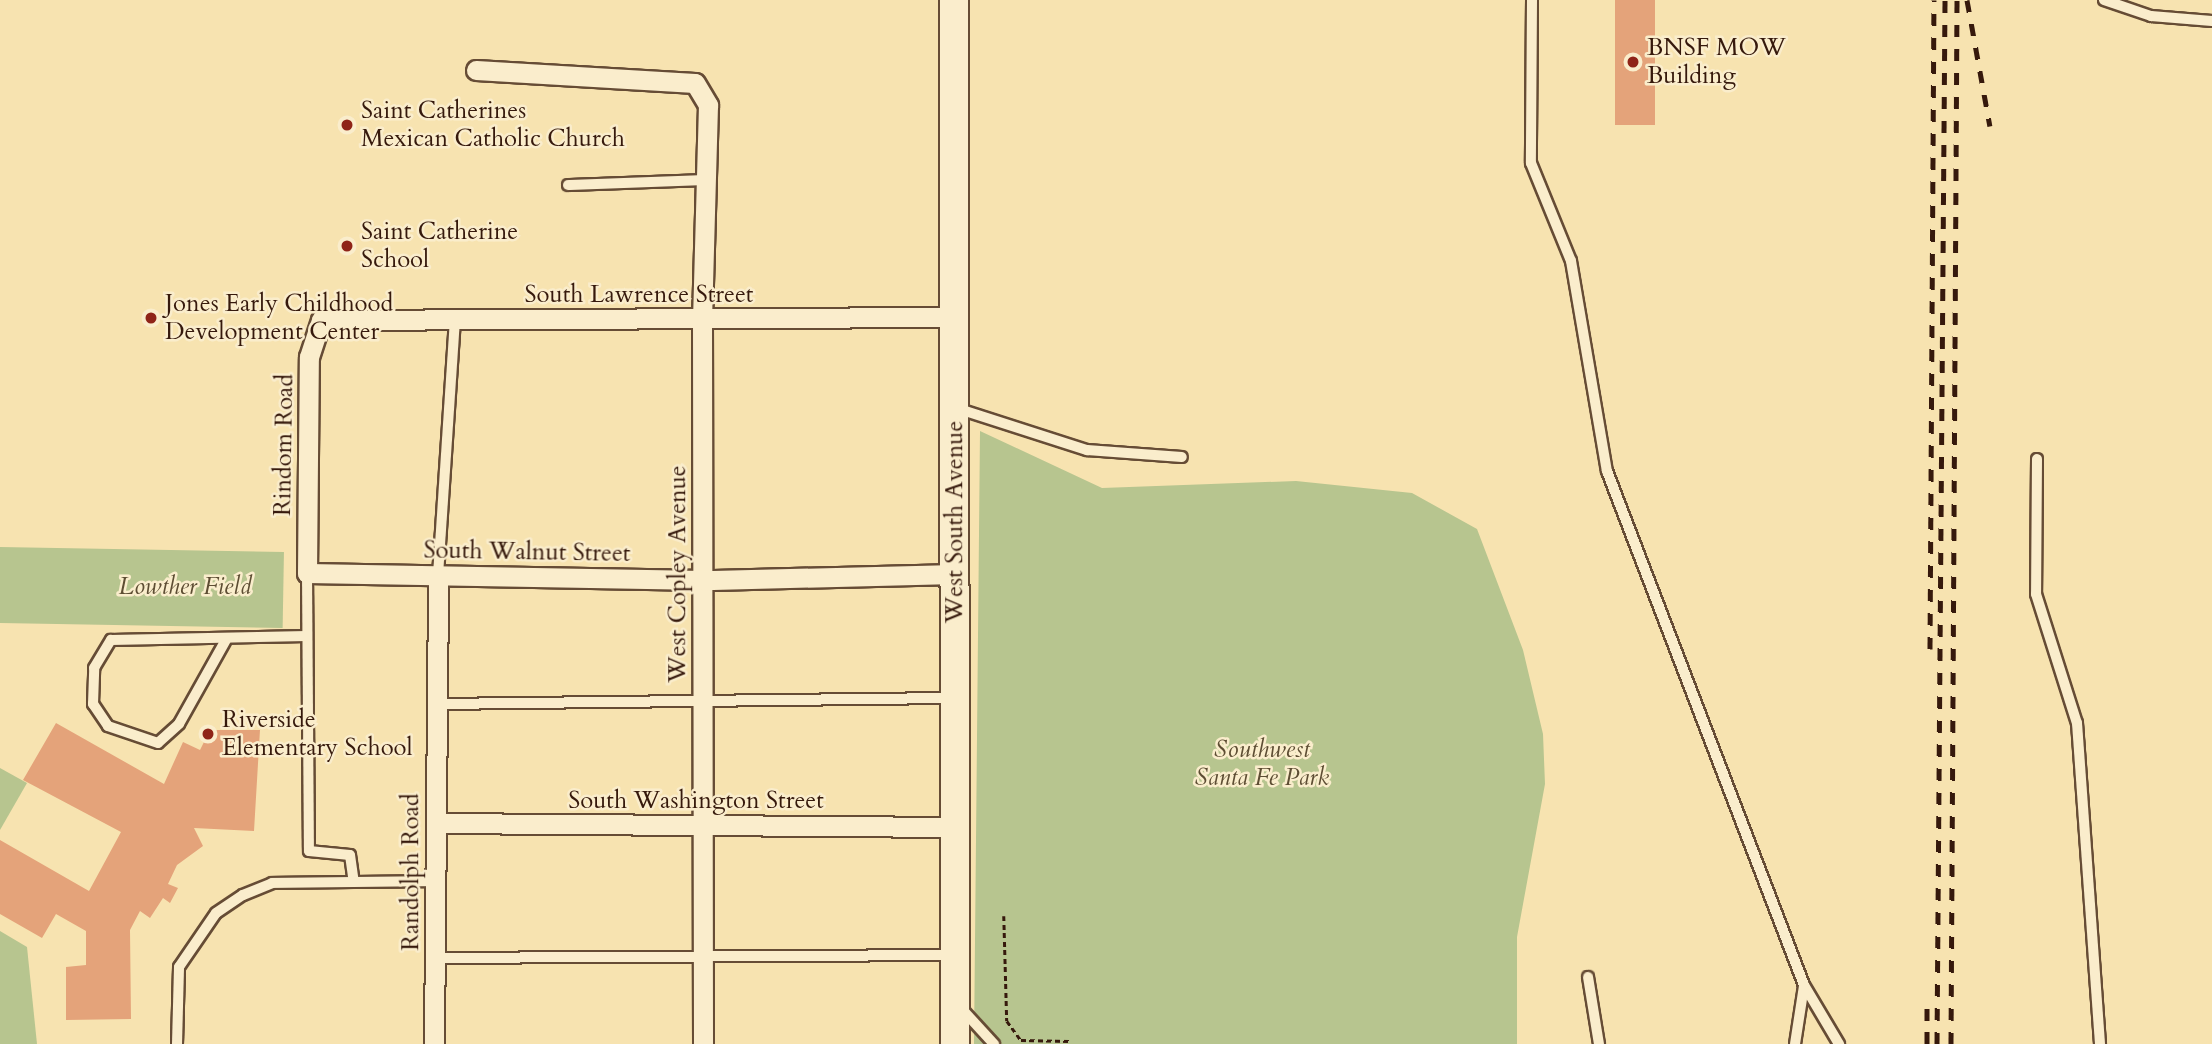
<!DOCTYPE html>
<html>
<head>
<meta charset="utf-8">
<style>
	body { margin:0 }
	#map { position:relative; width:2212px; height:1044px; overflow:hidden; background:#f7e3b0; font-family:Cardo,serif }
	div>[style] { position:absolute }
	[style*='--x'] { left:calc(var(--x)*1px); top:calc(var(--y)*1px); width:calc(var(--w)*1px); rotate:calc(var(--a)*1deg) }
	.green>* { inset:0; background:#b7c58f; transform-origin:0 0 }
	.building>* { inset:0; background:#e4a37a; transform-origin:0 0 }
	.path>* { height:2.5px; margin-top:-1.25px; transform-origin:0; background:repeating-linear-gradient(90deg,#36190c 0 5px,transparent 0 8.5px) }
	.roads { filter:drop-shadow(2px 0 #664c35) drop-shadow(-2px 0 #664c35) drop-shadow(0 2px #664c35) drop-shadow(0 -2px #664c35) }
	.lane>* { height:10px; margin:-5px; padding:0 5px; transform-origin:5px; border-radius:5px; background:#faedcc }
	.street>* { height:19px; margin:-9.5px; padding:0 9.5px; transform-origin:9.5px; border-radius:9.5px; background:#faedcc }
	.secondary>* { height:28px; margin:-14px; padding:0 14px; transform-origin:14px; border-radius:14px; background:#faedcc }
	.rail>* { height:5px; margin-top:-2.5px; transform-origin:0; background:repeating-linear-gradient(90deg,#36190c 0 12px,transparent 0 24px) }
	.dots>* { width:19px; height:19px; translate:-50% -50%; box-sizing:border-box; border:4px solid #faedcc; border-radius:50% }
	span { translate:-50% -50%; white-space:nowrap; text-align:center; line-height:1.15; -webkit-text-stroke:5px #faedcc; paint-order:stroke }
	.poi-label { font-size:24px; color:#36190c }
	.left { translate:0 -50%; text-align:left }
	.street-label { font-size:24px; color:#36190c }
	.park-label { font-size:24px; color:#5d4d33; font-style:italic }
</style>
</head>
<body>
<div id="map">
	<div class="green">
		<div style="clip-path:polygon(980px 431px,1102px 488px,1296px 481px,1412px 493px,1477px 529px,1523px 650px,1543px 734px,1545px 784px,1517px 937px,1517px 1044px,974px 1044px)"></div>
		<div style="left:0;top:547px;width:284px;height:76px;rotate:1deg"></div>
		<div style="clip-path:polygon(0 768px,27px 783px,0 830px)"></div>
		<div style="clip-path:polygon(0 931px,27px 947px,37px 1044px,0 1044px)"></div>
	</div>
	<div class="building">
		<div style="left:1615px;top:0;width:40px;height:125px"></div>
		<div style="clip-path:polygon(56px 723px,164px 784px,183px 742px,200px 750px,210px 730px,260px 730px,254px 831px,194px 828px,203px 846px,177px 865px,168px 884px,178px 888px,170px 903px,163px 898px,150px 918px,140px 911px,130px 930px,131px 1019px,66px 1020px,66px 967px,86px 965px,86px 931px,56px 914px,42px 938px,0 914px,0 840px,89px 891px,121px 832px,23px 780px)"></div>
	</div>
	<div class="path">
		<div style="--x:1004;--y:916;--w:105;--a:88.4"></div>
		<div style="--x:1007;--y:1021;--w:24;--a:54"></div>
		<div style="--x:1021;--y:1040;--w:48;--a:1.2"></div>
	</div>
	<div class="roads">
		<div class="lane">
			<div style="--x:1532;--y:0;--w:163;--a:90.4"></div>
			<div style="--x:1531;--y:163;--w:106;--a:67.8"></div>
			<div style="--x:1571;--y:261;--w:213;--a:80.3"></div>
			<div style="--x:1607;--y:471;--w:550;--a:69.03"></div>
			<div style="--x:1804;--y:985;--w:69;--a:59.3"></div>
			<div style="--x:2104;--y:0;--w:50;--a:18.8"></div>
			<div style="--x:2151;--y:16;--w:61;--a:4.7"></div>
			<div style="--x:568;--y:185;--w:139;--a:-2.1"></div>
			<div style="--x:956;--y:408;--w:138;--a:17.8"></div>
			<div style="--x:1087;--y:450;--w:95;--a:4.2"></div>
			<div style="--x:2037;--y:459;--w:135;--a:90.4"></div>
			<div style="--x:2036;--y:594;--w:135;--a:72.4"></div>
			<div style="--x:2077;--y:723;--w:322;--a:85.9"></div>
			<div style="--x:307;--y:573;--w:278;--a:89.6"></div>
			<div style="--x:309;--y:851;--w:41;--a:5.6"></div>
			<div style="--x:350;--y:855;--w:27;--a:82"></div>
			<div style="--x:438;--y:575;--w:258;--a:-86.2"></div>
			<div style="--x:227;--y:638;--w:98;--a:119.2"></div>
			<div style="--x:179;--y:724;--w:28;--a:138"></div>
			<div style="--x:158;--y:743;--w:53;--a:-161.2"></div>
			<div style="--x:108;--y:726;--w:27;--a:-124"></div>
			<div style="--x:93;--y:704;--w:36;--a:-88"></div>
			<div style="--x:94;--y:668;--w:33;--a:-59"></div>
			<div style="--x:111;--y:640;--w:196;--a:-1.2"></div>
			<div style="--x:437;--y:704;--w:515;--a:-0.67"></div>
			<div style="--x:435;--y:958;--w:516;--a:-0.33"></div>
			<div style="--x:1588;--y:977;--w:68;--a:80.7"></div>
			<div style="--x:961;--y:1008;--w:49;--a:47.5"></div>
			<div style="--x:177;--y:1044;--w:77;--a:-88.5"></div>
			<div style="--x:179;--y:967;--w:65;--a:-55.6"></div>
			<div style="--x:216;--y:913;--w:32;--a:-34"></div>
			<div style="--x:243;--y:895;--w:31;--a:-22"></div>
			<div style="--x:272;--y:883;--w:164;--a:-0.7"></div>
			<div style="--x:1795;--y:1044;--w:59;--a:-81.2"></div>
		</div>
		<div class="street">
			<div style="--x:476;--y:70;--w:219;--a:3.4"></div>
			<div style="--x:695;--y:83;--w:26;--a:59"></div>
			<div style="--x:708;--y:105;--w:216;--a:91.6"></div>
			<div style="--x:702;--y:321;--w:723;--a:89.92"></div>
			<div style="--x:955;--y:574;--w:252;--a:178.6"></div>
			<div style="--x:703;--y:580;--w:396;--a:-179"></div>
			<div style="--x:307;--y:573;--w:216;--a:-89.5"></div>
			<div style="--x:309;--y:357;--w:39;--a:-72"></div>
			<div style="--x:321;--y:320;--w:635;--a:-0.27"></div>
			<div style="--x:436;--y:823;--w:520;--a:0.44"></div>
			<div style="--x:434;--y:1044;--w:469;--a:-89.5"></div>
		</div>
		<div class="secondary">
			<div style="--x:954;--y:0;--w:1044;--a:89.95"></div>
		</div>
	</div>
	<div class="rail">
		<div style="--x:1967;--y:0;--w:128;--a:79.7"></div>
		<div style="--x:1930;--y:649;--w:649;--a:-89.65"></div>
		<div style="--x:1927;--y:1044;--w:38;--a:-90"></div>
		<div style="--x:1937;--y:1044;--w:1044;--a:-89.56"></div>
		<div style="--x:1951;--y:1044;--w:1044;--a:-89.67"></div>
	</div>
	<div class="dots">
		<div style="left:1633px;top:62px;background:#8f2418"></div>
		<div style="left:347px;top:125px;background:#8f2418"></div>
		<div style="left:347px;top:246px;background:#8f2418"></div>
		<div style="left:151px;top:318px;background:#8f2418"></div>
		<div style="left:208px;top:734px;background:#8f2418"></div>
	</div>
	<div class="poi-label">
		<span class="left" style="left:1647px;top:62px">BNSF MOW<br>Building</span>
		<span class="left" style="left:361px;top:125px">Saint Catherines<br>Mexican Catholic Church</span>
		<span class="left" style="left:361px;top:246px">Saint Catherine<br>School</span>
		<span class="left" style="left:165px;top:318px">Jones Early Childhood<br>Development Center</span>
		<span class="left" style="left:222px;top:734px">Riverside<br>Elementary School</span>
	</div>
	<div class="street-label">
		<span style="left:639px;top:295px">South Lawrence Street</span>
		<span style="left:284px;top:445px;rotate:-89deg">Rindom Road</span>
		<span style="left:955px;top:522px;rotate:-90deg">West South Avenue</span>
		<span style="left:527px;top:552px;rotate:1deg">South Walnut Street</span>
		<span style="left:678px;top:574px;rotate:-90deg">West Copley Avenue</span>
		<span style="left:696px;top:801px">South Washington Street</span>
		<span style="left:411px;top:872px;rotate:-90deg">Randolph Road</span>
	</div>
	<div class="park-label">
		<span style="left:185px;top:587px">Lowther Field</span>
		<span style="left:1262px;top:764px">Southwest<br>Santa Fe Park</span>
	</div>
</div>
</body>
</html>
